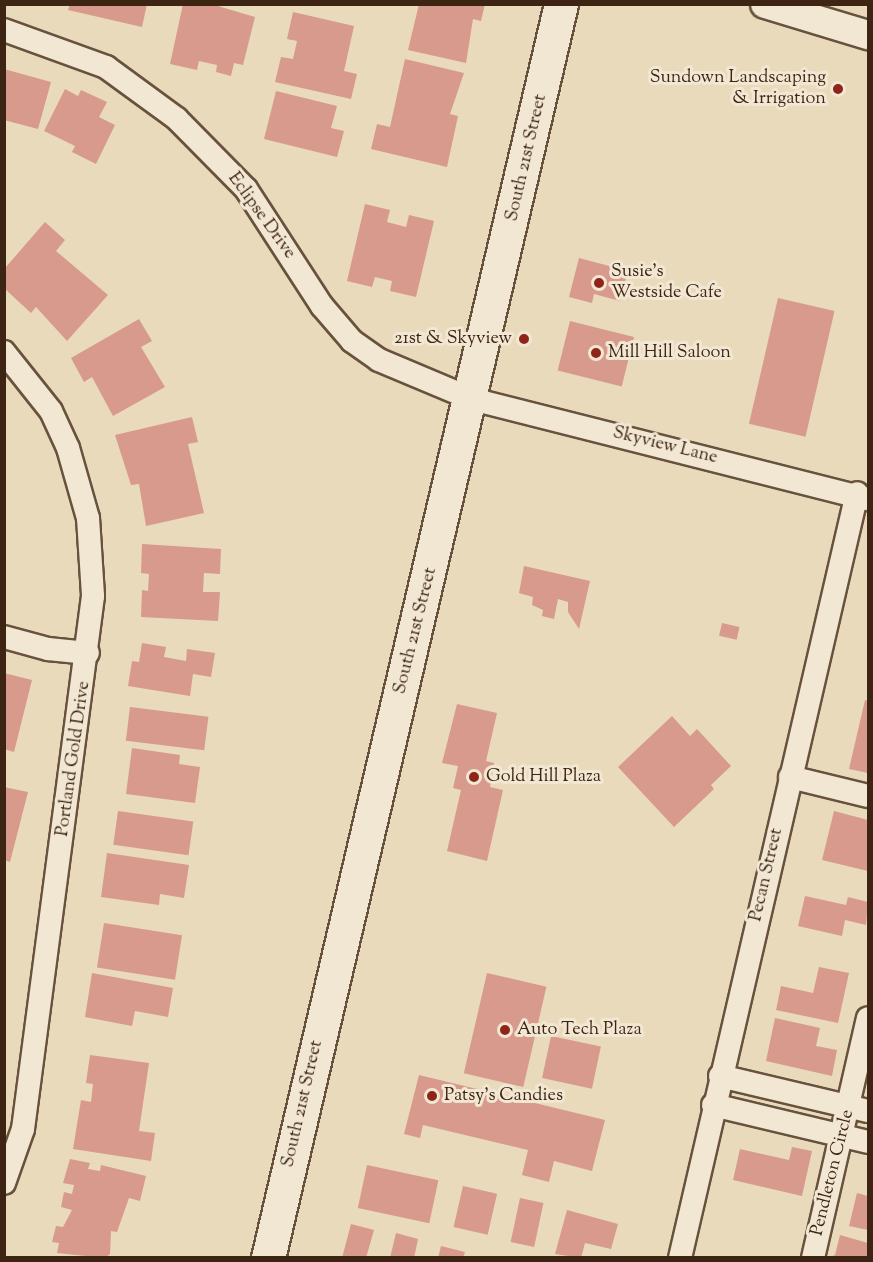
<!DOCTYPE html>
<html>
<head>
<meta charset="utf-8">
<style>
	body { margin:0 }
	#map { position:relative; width:873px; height:1262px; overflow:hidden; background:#e9dabc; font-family:"Sorts Mill Goudy",serif }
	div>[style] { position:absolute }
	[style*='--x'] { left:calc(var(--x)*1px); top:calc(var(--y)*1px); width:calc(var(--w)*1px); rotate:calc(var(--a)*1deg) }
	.building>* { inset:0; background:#d79a8d; transform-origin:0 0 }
	.roads { filter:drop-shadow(2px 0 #68523d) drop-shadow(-2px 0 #68523d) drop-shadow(0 2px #68523d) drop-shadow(0 -2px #68523d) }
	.minor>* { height:22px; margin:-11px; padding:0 11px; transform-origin:11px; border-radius:11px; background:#f1e7d3 }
	.tertiary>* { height:28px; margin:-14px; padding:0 14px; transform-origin:14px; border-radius:14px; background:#f1e7d3 }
	.secondary>* { height:33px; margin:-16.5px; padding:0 16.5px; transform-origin:16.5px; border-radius:16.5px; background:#f1e7d3 }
	.dots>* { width:16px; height:16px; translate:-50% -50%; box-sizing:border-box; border:3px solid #f1e7d3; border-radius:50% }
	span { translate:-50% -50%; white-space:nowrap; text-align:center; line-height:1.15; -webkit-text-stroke:6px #f1e7d3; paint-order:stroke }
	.poi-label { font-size:18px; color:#3d2413 }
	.right { translate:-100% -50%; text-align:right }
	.left { translate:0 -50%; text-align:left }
	.street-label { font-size:18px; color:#3d2413 }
	.frame { position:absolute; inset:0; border:6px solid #3d2413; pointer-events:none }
</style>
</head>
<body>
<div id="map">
	<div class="building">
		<div style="clip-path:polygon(70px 4px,147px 4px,142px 27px,68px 10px)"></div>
		<div style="clip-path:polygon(183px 4px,211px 4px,255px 17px,243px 65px,234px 63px,231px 76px,216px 72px,217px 65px,199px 61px,197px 70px,170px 64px)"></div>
		<div style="clip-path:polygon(419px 4px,485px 4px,481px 21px,473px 19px,466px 63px,408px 50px)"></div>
		<div style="clip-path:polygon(293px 12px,354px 26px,344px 71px,357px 74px,351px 99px,275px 82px,281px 57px,293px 59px,297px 41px,287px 39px)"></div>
		<div style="clip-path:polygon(405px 59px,464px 73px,450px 114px,458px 116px,447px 167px,371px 149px,377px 124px,390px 127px)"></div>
		<div style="clip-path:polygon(4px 69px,51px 82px,38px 129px,4px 120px)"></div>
		<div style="clip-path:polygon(65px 89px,78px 96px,81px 90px,107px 102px,99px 117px,115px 125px,96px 164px,72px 152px,75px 146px,44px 131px)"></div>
		<div style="clip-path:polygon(276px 91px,337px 106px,331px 128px,344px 131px,337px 157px,264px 139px)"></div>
		<div style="clip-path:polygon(365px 204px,390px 210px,387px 222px,406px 227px,409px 215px,434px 221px,416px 297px,390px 291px,392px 281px,375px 277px,372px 287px,347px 281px)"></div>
		<div style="clip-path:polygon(45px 222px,65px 240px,56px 251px,108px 295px,67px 341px,36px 307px,31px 313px,5px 289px,5px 268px)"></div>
		<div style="clip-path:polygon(579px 258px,628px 271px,620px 301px,594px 294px,592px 303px,569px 297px)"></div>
		<div style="left:778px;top:298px;width:58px;height:129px;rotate:13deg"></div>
		<div style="clip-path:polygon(139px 319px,152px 341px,141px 347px,165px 387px,113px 416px,92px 377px,84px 382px,71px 358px)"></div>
		<div style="left:570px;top:321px;width:66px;height:51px;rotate:14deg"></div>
		<div style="clip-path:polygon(192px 417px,198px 442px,188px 444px,204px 513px,146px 526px,139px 484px,131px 485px,115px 435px)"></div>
		<div style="clip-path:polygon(142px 544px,221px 549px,220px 574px,204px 573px,203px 592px,220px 592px,218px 621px,141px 617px,142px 590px,148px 591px,149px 574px,141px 573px)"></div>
		<div style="clip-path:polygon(524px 566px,590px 581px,579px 629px,568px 612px,568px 602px,558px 599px,554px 619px,542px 616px,543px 610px,532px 605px,533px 597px,519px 593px)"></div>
		<div style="left:722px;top:623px;width:18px;height:13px;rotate:13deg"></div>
		<div style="clip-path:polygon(142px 643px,166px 647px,164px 657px,186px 661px,187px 649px,215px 653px,211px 677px,193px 674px,190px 696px,128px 686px,132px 661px,139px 662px)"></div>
		<div style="clip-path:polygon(4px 673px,32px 680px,14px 752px,4px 749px)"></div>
		<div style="clip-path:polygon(865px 700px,868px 701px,868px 773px,849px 769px)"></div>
		<div style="clip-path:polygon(457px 704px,497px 713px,486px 761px,494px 763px,490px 787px,503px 790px,487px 861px,447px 851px,461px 790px,453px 788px,458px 766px,442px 763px)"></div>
		<div style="left:130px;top:707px;width:79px;height:34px;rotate:7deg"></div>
		<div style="clip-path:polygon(672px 716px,690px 736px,697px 729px,731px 766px,711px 785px,714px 789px,674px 827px,618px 767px)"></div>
		<div style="clip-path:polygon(132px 748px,180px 755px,179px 764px,200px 767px,195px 803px,126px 794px)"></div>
		<div style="clip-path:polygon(4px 787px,28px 792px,10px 862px,4px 860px)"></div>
		<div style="left:118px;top:811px;width:76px;height:34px;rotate:8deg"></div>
		<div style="clip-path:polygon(834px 811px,868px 820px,868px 871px,822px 860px)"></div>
		<div style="clip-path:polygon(107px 853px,189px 865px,184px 898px,160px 894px,159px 905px,101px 897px)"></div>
		<div style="clip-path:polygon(805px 896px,846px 905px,848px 897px,868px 902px,866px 925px,845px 920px,842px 936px,798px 926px)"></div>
		<div style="left:104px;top:923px;width:79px;height:45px;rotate:9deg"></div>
		<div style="clip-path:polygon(819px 967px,849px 973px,838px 1023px,776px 1010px,781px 986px,813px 993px)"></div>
		<div style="clip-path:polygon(92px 973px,173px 988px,168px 1017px,135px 1011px,132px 1026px,85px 1017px)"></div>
		<div style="left:487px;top:973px;width:61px;height:103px;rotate:13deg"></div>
		<div style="clip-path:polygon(775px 1018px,820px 1028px,816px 1046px,837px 1050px,832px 1076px,766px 1061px)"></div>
		<div style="left:551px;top:1036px;width:51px;height:43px;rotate:12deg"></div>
		<div style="clip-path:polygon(90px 1055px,149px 1063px,139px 1131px,155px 1133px,151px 1161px,73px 1149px,81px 1100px,91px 1102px,93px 1084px,86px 1083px)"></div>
		<div style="clip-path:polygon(419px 1075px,605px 1120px,592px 1171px,554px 1161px,549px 1182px,522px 1175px,528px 1150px,423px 1125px,420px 1138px,404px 1134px)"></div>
		<div style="clip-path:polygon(792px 1147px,812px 1151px,802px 1196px,733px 1180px,740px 1149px,789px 1160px)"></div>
		<div style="clip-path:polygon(70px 1159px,90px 1163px,88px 1169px,100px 1171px,101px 1165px,146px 1176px,140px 1201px,129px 1198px,117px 1232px,111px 1231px,110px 1254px,105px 1258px,57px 1253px,59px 1243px,52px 1242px,56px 1226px,63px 1227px,72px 1210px,61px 1207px,64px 1192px,72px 1194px,74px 1185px,63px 1183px)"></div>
		<div style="left:367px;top:1165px;width:73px;height:44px;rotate:12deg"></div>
		<div style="left:463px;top:1186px;width:35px;height:42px;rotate:13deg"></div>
		<div style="clip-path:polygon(857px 1193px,868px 1196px,868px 1230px,849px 1226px)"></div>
		<div style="left:520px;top:1198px;width:24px;height:45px;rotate:12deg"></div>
		<div style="clip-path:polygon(567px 1210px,618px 1224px,611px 1249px,585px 1243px,581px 1258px,555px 1254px)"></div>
		<div style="clip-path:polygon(351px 1224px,374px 1230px,366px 1258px,342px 1258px)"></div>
		<div style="clip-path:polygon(396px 1233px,418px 1239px,414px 1258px,390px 1258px)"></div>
		<div style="clip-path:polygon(840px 1235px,868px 1243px,868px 1258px,829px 1258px,835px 1255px)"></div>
		<div style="clip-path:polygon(441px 1246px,465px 1252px,463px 1258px,438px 1258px)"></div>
	</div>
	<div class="roads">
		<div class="minor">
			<div style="--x:4;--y:30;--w:109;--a:19.9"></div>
			<div style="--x:106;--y:67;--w:88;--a:36.2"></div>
			<div style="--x:177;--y:119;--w:98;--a:45.4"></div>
			<div style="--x:246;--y:189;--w:140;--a:57"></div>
			<div style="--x:322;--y:306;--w:46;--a:49.4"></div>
			<div style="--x:352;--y:341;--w:33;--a:35"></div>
			<div style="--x:379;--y:360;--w:101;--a:22.8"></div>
			<div style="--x:472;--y:399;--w:408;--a:14.2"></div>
			<div style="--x:4;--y:352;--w:75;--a:51.5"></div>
			<div style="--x:51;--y:411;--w:41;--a:65.3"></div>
			<div style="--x:68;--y:448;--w:73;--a:74.1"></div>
			<div style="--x:88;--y:518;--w:78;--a:86.3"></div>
			<div style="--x:93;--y:596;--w:538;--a:97.48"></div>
			<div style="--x:23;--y:1129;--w:57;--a:109.4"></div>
			<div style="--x:4;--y:637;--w:46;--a:15.3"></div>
			<div style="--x:48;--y:649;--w:40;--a:5.7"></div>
			<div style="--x:790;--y:777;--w:80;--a:13.7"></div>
			<div style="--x:720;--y:1076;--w:152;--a:13.3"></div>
			<div style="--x:713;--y:1105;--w:159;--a:13.4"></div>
			<div style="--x:680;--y:1258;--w:785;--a:-76.97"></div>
			<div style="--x:813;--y:1258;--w:246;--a:-77.1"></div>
		</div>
		<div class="tertiary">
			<div style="--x:765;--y:4;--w:108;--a:16.8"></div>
		</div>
		<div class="secondary">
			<div style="--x:268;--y:1258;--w:1288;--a:-76.85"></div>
		</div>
	</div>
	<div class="dots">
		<div style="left:838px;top:89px;background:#8f2418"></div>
		<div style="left:599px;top:283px;background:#8f2418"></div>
		<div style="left:524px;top:339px;background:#8f2418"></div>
		<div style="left:596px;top:353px;background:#8f2418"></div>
		<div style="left:474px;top:777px;background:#8f2418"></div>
		<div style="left:505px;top:1030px;background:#8f2418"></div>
		<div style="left:432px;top:1096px;background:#8f2418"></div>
	</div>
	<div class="poi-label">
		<span class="right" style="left:826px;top:89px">Sundown Landscaping<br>&amp; Irrigation</span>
		<span class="left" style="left:611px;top:283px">Susie's<br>Westside Cafe</span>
		<span class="right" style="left:512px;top:339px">21st &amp; Skyview</span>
		<span class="left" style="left:608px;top:353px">Mill Hill Saloon</span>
		<span class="left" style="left:486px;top:777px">Gold Hill Plaza</span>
		<span class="left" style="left:517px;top:1030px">Auto Tech Plaza</span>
		<span class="left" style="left:444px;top:1096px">Patsy's Candies</span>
	</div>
	<div class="street-label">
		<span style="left:527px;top:158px;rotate:-77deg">South 21st Street</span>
		<span style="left:261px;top:216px;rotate:54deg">Eclipse Drive</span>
		<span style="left:665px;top:446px;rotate:14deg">Skyview Lane</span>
		<span style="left:416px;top:631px;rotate:-76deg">South 21st Street</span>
		<span style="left:74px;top:759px;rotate:-82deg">Portland Gold Drive</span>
		<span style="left:767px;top:875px;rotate:-77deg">Pecan Street</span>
		<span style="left:303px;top:1104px;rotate:-77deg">South 21st Street</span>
		<span style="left:833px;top:1173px;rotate:-76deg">Pendleton Circle</span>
	</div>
	<div class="frame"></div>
</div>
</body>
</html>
